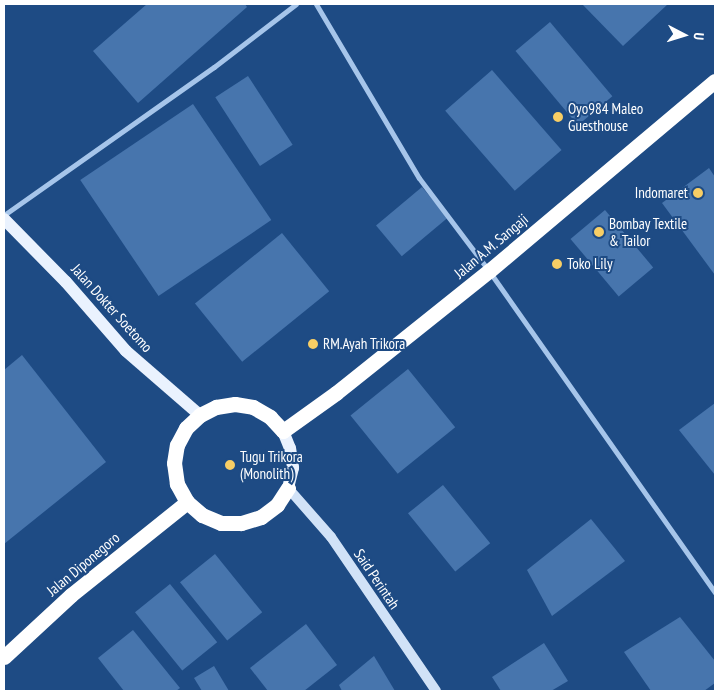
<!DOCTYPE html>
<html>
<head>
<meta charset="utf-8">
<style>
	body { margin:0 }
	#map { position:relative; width:719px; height:695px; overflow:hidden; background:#1e4b84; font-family:"PT Sans Narrow",sans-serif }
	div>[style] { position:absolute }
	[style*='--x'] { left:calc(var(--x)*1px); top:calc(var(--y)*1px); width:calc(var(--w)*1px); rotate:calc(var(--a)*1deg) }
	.building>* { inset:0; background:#4775ad; transform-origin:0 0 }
	.street>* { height:5px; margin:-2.5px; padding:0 2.5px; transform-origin:2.5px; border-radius:2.5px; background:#a6c5ea }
	.secondary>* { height:10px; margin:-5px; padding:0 5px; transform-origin:5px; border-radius:5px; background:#d1e2f7 }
	.primary>* { height:12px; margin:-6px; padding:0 6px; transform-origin:6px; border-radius:6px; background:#eaf2fe }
	.highway>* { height:15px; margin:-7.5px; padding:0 7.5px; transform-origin:7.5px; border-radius:7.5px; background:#fff }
	.dots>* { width:14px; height:14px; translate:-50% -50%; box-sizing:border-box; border:2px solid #1e4b84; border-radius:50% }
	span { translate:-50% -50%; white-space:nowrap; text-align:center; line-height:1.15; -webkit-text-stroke:4px #1e4b84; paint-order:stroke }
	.poi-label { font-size:15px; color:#fff }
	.left { translate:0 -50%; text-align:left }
	.right { translate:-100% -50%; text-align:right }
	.street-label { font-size:15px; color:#fff }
	.frame { position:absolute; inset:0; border:5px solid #fff; pointer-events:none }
	.north { position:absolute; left:659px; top:10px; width:50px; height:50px; -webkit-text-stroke:4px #1e4b84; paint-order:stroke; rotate:95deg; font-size:14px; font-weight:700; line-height:20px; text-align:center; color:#fff }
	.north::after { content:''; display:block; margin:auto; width:18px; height:22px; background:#fff; clip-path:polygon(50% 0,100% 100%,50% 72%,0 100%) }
</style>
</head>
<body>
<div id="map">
	<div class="building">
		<div style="clip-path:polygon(147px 4px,245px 4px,247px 7px,138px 103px,93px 51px)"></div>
		<div style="clip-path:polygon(582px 4px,668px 4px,623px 46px)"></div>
		<div style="left:550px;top:22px;width:97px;height:45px;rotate:50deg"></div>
		<div style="left:492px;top:70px;width:106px;height:62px;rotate:49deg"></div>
		<div style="left:248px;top:76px;width:82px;height:39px;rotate:57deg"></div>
		<div style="left:193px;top:104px;width:140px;height:136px;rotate:56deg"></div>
		<div style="clip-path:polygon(709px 168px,715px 177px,715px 275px,662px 203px)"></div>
		<div style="left:422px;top:187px;width:40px;height:60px;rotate:50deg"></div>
		<div style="left:605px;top:210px;width:75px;height:45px;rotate:50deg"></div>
		<div style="left:282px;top:233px;width:75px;height:112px;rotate:51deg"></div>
		<div style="clip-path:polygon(22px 355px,106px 462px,4px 544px,4px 370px)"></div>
		<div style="left:408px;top:369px;width:75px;height:74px;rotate:51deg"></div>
		<div style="clip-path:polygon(715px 403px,715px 475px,679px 430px)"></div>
		<div style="left:443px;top:485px;width:75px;height:45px;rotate:51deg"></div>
		<div style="clip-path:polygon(591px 519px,625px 561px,552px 616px,527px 570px)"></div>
		<div style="left:215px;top:554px;width:75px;height:45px;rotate:51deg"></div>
		<div style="left:170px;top:584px;width:75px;height:45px;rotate:51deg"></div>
		<div style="clip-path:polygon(680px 617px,715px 661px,715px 683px,704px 691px,651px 691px,624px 652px)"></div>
		<div style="clip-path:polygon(306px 624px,337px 665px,304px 691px,268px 691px,250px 668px)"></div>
		<div style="clip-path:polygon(133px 630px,180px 688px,176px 691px,124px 691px,98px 658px)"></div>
		<div style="clip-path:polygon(544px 643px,568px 681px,551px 691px,501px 691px,492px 677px)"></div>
		<div style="clip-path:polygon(374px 656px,395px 691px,342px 691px,339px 685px)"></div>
		<div style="clip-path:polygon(214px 666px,229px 691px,202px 691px,194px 678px)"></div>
	</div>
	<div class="street">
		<div style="--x:316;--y:4;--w:202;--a:59.4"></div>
		<div style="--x:419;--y:178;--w:116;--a:53"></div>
		<div style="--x:489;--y:271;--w:393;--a:54.9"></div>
		<div style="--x:4;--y:215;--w:257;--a:-35.2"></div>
		<div style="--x:214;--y:67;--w:103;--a:-37.5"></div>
	</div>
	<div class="secondary">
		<div style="--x:288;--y:488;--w:65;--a:48.7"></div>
		<div style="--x:331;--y:537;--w:186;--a:55.7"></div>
	</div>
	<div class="primary">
		<div style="--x:4;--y:219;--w:88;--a:45.5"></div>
		<div style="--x:66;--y:282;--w:91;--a:49"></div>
		<div style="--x:126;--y:351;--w:98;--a:40.9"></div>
		<div style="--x:283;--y:431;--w:18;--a:68"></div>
		<div style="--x:290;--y:448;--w:20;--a:81"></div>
		<div style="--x:293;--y:468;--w:21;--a:104"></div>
	</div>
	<div class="highway">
		<div style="--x:288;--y:488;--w:20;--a:123"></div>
		<div style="--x:277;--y:505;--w:20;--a:143"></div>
		<div style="--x:261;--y:517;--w:21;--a:163"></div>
		<div style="--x:241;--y:523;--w:20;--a:180"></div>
		<div style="--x:221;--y:523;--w:21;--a:-157"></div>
		<div style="--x:202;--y:515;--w:20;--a:-139"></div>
		<div style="--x:187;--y:502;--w:21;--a:-119"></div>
		<div style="--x:177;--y:484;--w:21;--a:-98"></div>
		<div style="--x:174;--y:463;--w:18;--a:-81"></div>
		<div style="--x:177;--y:445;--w:19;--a:-62"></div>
		<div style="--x:186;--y:428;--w:19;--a:-43"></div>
		<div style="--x:200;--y:415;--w:18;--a:-27"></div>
		<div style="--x:216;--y:407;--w:19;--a:-9"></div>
		<div style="--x:235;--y:404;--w:18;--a:9"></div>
		<div style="--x:253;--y:407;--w:20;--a:30"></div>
		<div style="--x:270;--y:417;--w:19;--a:47"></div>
		<div style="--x:283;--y:431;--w:65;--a:-35.6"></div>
		<div style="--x:336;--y:393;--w:196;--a:-38.6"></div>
		<div style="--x:489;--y:271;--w:295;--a:-40.1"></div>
		<div style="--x:4;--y:657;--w:91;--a:-42.8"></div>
		<div style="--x:71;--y:595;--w:149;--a:-38.7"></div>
	</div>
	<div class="dots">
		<div style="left:558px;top:117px;background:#f8ce65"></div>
		<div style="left:698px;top:193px;background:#f8ce65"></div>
		<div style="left:599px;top:232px;background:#f8ce65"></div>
		<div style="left:557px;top:264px;background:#f8ce65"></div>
		<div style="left:313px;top:344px;background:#f8ce65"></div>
		<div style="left:230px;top:465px;background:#f8ce65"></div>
	</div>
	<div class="poi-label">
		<span class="left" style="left:568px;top:117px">Oyo984 Maleo<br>Guesthouse</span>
		<span class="right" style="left:688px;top:193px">Indomaret</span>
		<span class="left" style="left:609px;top:232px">Bombay Textile<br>&amp; Tailor</span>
		<span class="left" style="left:567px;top:264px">Toko Lily</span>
		<span class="left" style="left:323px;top:344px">RM.Ayah Trikora</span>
		<span class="left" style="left:240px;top:465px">Tugu Trikora<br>(Monolith)</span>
	</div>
	<div class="street-label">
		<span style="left:491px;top:246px;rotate:-40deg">Jalan A.M. Sangaji</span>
		<span style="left:112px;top:308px;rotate:48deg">Jalan Dokter Soetomo</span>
		<span style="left:83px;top:564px;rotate:-40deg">Jalan Diponegoro</span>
		<span style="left:377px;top:579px;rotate:56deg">Said Perintah</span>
	</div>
	<div class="frame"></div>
	<div class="north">U</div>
</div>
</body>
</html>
